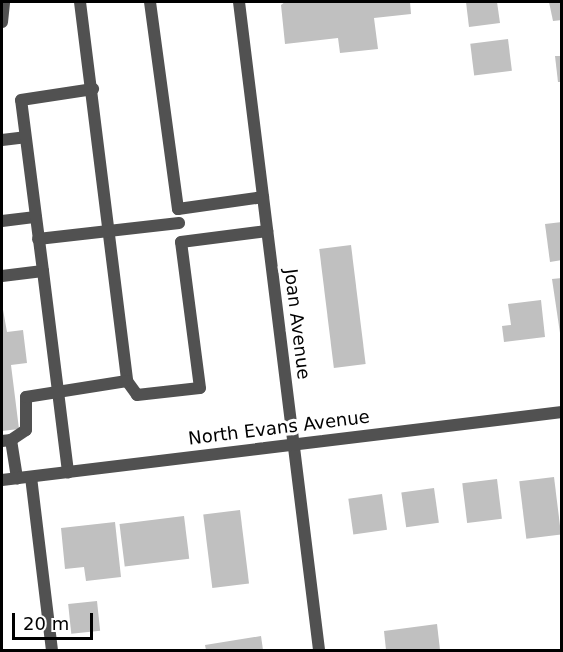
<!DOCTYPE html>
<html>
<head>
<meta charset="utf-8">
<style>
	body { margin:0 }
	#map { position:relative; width:563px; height:652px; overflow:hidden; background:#fff; font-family:"DejaVu Sans",sans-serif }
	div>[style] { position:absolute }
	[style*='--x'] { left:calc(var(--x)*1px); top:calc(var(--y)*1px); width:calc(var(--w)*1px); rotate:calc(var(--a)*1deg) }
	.building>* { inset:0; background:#c0c0c0; transform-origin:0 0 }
	.service>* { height:12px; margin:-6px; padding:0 6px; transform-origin:6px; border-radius:6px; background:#515151 }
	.minor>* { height:12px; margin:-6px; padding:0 6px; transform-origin:6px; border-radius:6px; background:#515151 }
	span { translate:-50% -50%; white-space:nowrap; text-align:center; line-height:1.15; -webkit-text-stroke:6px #fff; paint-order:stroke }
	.street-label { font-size:18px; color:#000 }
	.frame { position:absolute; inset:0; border:3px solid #000; pointer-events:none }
	.scale { position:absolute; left:12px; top:613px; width:81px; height:27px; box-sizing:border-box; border:3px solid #000; border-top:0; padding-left:8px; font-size:18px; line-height:21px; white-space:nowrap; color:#000; -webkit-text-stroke:4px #fff; paint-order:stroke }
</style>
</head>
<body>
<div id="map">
	<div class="building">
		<div style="clip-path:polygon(285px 2px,410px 2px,411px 14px,374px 18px,378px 49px,340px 53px,338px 38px,285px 44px,281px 5px)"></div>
		<div style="clip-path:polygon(466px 2px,497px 2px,500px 23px,469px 27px)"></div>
		<div style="clip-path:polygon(549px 2px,562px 2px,562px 20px,553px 21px)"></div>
		<div style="left:508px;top:39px;width:32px;height:38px;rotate:83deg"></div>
		<div style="clip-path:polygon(555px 56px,562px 56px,562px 82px,558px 82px)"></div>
		<div style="clip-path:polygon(562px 222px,562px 260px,550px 262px,545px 224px)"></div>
		<div style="left:351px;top:245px;width:120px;height:32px;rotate:83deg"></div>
		<div style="clip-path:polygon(562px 278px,562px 333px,560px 333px,552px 279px)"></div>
		<div style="clip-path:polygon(541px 300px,545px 337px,504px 342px,502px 326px,511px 325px,508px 304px)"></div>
		<div style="clip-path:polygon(2px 304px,7px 332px,23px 330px,27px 363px,11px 365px,19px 429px,2px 431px)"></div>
		<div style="left:554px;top:477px;width:58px;height:35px;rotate:83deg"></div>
		<div style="left:497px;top:479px;width:40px;height:35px;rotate:83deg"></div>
		<div style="left:434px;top:488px;width:35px;height:33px;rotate:82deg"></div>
		<div style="left:382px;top:494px;width:36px;height:34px;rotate:82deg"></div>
		<div style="left:240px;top:510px;width:74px;height:37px;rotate:83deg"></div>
		<div style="left:184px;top:516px;width:43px;height:65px;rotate:83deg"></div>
		<div style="clip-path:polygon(115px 522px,121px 577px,86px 581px,84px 567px,65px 569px,61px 528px)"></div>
		<div style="left:97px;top:601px;width:30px;height:29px;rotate:84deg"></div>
		<div style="clip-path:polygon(437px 624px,440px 650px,386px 650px,384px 631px)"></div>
		<div style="clip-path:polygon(261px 636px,263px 650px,206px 650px,205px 645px)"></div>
	</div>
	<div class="service">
		<div style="--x:80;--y:2;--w:382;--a:82.9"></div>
		<div style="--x:127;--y:381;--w:17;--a:54"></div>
		<div style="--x:137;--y:395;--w:63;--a:-6.3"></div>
		<div style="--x:200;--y:388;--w:147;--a:-97.4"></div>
		<div style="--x:181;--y:242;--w:87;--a:-7.3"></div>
		<div style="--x:150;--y:2;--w:209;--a:82.3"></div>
		<div style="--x:178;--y:209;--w:86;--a:-8"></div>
		<div style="--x:2;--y:22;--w:20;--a:-84"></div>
		<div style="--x:2;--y:140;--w:23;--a:-7"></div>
		<div style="--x:2;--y:221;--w:34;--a:-7"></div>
		<div style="--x:38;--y:239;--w:142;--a:-6.5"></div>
		<div style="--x:43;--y:271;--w:172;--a:-97.3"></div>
		<div style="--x:21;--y:100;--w:73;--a:-8.7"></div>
		<div style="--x:2;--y:276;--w:41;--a:-7"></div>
		<div style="--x:43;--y:271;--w:203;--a:82.9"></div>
		<div style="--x:11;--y:440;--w:18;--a:-34"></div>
		<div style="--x:26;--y:430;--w:33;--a:-90"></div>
		<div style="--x:26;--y:397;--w:102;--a:-9"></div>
		<div style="--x:2;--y:441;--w:9;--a:-6"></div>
		<div style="--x:11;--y:440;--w:39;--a:81"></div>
		<div style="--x:31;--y:477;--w:174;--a:83.1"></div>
	</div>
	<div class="minor">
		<div style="--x:239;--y:2;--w:653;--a:82.96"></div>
		<div style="--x:2;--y:480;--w:564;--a:-6.92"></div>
	</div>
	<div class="street-label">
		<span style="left:297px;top:324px;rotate:83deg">Joan Avenue</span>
		<span style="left:279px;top:428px;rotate:-7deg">North Evans Avenue</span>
	</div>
	<div class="frame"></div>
	<div class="scale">20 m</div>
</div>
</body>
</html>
